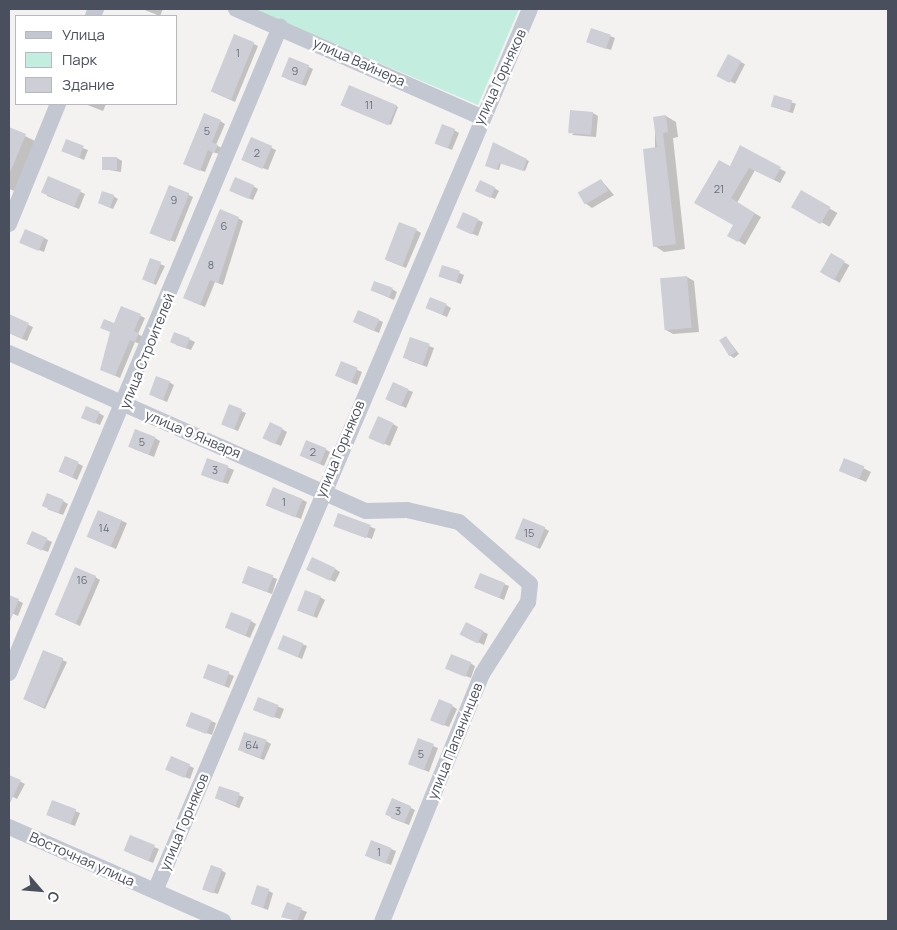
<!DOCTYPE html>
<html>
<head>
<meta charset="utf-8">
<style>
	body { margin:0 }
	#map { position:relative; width:897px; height:930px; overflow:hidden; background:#f3f2f1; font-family:Manrope,sans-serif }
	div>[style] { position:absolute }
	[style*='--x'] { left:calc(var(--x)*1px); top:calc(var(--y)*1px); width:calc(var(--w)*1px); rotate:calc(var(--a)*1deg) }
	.green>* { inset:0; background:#c3edde }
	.shadow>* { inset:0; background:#0003; transform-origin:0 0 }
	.building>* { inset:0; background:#cecfd6; transform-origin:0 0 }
	.minor>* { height:16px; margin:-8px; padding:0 8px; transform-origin:8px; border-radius:8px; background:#c3c7d1 }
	span { translate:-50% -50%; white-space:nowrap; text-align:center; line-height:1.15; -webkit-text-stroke:4.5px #fff; paint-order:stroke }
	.number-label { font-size:11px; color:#6b6f7b }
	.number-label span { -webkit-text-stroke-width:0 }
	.street-label { font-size:14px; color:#4a4f5d }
	.frame { position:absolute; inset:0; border:10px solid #4a4f5d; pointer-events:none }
	.legend { position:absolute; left:15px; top:15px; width:162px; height:90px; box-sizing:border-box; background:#fff; border:1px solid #b7b9be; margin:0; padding:6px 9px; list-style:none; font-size:15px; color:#4a4f5d }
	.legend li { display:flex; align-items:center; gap:10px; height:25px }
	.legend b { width:25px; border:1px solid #b7b9be }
	.north { position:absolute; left:15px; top:865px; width:50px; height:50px; -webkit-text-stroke:4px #fff; paint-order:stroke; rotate:117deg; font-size:14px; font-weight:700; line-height:20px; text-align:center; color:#4a4f5d }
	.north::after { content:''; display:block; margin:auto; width:18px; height:22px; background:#4a4f5d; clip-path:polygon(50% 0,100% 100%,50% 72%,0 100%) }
</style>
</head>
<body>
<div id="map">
	<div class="green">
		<div style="clip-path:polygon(253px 9px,519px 9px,478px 105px)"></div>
	</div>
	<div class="shadow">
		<div style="clip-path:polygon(142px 9px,163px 9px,160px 16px)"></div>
		<div style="clip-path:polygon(235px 35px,258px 46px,235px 102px,215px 93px)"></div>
		<div style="clip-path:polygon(610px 36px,615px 38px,611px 50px,593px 44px)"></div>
		<div style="left:729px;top:56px;width:18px;height:22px;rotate:27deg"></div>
		<div style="clip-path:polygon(290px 58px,313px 69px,306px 86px,287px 79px)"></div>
		<div style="left:775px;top:97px;width:22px;height:10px;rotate:18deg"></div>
		<div style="clip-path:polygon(85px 104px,106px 104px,103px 111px)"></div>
		<div style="clip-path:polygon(344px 105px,396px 106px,398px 107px,391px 125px)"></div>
		<div style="clip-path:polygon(593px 113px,598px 116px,596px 137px,572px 135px)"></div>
		<div style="clip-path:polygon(666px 116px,676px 122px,678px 137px,673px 138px,685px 249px,664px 252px,655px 246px,655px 118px)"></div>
		<div style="clip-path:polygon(220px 121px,225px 124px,216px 145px,222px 148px,219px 154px,213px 152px,205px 172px,189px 166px)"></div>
		<div style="clip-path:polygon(9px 128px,41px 144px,20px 193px,9px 189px)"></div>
		<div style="clip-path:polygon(454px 130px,459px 133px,452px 150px,440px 145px)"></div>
		<div style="clip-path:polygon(252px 139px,276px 150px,268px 170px,248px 162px)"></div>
		<div style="clip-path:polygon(493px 143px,529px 161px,525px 171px,501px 163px,499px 170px,488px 166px)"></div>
		<div style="clip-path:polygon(740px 147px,786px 172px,780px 183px,755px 170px,737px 203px,761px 217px,745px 245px,729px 235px,734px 225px,696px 203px,730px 168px)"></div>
		<div style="clip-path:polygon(83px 148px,88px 150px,84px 160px,68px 153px)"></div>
		<div style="clip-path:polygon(117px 158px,122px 161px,121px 172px,103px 169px)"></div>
		<div style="clip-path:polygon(49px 178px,85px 194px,79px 209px,47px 196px)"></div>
		<div style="clip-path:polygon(601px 180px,614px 195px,592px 208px,585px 203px)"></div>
		<div style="clip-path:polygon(170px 186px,193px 197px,175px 242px,158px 236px)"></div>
		<div style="clip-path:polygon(253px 186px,258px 189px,253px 200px,235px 193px)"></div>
		<div style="clip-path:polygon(494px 188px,499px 191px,495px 199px,481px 193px)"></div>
		<div style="left:801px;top:192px;width:42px;height:16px;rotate:30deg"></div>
		<div style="clip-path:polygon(113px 196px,118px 199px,113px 209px,103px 205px)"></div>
		<div style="clip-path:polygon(238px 218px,243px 221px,223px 285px,215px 282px,205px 307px,189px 300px)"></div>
		<div style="clip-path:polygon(478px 220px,483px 222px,478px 236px,463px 230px)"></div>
		<div style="clip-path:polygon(416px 230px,421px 233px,406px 268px,386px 260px)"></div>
		<div style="clip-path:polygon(44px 238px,48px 240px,44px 252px,26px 245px)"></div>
		<div style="left:831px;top:255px;width:21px;height:20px;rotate:29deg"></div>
		<div style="clip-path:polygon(160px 264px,165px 266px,156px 285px,147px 281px)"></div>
		<div style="clip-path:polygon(443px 266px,464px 275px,461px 284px,444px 278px)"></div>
		<div style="clip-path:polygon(687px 277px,694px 281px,699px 332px,673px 334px,666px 330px)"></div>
		<div style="clip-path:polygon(392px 289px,397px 292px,394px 300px,371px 290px)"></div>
		<div style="clip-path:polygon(446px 305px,451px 308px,447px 317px,431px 310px)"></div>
		<div style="clip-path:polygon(122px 307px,145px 318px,138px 334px,143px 337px,140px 344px,135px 342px,120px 378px,107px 372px)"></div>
		<div style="clip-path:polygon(358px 311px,383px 322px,379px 333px,358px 324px)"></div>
		<div style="clip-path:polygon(9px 316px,33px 327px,27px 341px,9px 333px)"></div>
		<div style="clip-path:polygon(175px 333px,195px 342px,191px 350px,176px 345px)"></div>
		<div style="clip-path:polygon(726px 337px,739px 354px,734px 358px,729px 355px)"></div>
		<div style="clip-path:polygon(411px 338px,434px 348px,427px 367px,408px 360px)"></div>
		<div style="clip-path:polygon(341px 363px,362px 372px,357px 385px,341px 378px)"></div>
		<div style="clip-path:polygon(169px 382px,174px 385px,167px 402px,155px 397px)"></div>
		<div style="clip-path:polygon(408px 390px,413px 392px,406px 408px,391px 401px)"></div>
		<div style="clip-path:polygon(229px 406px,246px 413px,238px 431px,226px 426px)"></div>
		<div style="clip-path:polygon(99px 413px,104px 416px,100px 425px,88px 420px)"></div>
		<div style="clip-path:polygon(393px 424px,398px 427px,390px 446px,375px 440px)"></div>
		<div style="clip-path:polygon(282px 429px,287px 432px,281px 446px,269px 441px)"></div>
		<div style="clip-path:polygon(155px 438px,160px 441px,154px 457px,134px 449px)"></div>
		<div style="clip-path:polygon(325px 449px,330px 452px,324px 466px,306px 458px)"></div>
		<div style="clip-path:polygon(66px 457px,83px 466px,77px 480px,65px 474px)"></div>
		<div style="clip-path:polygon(207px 459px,234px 470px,228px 484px,207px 477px)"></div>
		<div style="clip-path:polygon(863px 468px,871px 472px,866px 482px,847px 474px)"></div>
		<div style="clip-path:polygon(303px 500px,307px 502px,301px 519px,272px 508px)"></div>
		<div style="clip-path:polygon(63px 501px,68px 504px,63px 515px,47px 509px)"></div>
		<div style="clip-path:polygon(98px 511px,127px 523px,116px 549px,93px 539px)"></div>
		<div style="left:338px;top:515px;width:40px;height:11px;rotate:20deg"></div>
		<div style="clip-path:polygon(544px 528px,549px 531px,540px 549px,520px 540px)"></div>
		<div style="clip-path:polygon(33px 533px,52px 542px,48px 552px,33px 546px)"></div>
		<div style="clip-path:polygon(249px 567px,277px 579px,272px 594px,248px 585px)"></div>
		<div style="clip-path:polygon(335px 569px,340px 572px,335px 582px,313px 572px)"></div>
		<div style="clip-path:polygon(95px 577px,100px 580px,80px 626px,58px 616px)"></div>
		<div style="clip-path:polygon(504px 584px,509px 586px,504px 600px,475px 588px)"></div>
		<div style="clip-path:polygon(9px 596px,23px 603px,18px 616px,9px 612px)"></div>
		<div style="clip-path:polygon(320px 597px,325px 600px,317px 618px,303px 612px)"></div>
		<div style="clip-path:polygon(251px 621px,256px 624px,250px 638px,231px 630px)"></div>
		<div style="clip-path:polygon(466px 624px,488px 634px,484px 645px,466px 637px)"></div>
		<div style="clip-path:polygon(302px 644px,307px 646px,302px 659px,284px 651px)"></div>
		<div style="clip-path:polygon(44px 652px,67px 662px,45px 709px,28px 701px)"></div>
		<div style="clip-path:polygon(470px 663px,475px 666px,471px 678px,452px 671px)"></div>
		<div style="clip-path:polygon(229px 674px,234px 676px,229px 688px,209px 680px)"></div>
		<div style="clip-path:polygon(258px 698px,284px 709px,280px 719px,259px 712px)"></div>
		<div style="clip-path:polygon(452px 706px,457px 709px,449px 727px,437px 722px)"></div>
		<div style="clip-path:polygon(211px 721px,216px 723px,212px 735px,187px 726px)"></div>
		<div style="clip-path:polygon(418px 740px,438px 748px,429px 772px,414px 766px)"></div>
		<div style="clip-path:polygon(266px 741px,271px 744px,264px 760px,243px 752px)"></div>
		<div style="clip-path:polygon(172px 758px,194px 768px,190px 779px,172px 772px)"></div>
		<div style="clip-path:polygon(9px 776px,25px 784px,17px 799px,9px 795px)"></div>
		<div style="left:220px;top:787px;width:26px;height:12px;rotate:23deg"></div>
		<div style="clip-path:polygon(393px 799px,415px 810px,409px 825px,391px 818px)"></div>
		<div style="clip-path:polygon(75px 811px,80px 813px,75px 826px,52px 817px)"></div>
		<div style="clip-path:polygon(154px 847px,159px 849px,153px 863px,129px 853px)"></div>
		<div style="clip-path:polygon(391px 849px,396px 851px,391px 865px,371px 858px)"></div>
		<div style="clip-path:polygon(221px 870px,226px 873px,218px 894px,208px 891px)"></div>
		<div style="clip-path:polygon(258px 886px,273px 893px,268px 910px,252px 904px)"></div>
		<div style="clip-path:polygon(288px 904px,307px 912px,303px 921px,282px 917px)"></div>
	</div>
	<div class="building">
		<div style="left:591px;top:28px;width:21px;height:15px;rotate:19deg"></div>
		<div style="left:234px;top:34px;width:22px;height:62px;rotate:22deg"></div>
		<div style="left:728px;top:54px;width:15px;height:25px;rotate:28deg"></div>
		<div style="left:289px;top:57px;width:22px;height:21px;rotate:22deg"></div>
		<div style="left:349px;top:85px;width:52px;height:22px;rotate:23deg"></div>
		<div style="left:774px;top:95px;width:19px;height:12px;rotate:16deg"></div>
		<div style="left:593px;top:112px;width:23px;height:23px;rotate:95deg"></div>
		<div style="clip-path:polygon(204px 113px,221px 120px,212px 142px,218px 145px,214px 153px,208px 150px,200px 171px,183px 164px)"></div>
		<div style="clip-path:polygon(666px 115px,668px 132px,663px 133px,676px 244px,653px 247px,643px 149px,657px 147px,653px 117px)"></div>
		<div style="left:442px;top:124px;width:14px;height:21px;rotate:21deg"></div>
		<div style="clip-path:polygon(9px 127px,26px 134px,9px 175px)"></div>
		<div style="left:251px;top:137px;width:23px;height:25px;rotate:23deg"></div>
		<div style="left:66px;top:139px;width:19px;height:13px;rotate:21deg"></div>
		<div style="clip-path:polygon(493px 142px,527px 159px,523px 171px,499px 163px,497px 170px,485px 166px)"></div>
		<div style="clip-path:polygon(740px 145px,781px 167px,774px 180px,749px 168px,731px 198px,755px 213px,738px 242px,727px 236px,733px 225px,694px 203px,719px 160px,730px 166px)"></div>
		<div style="left:102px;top:157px;width:15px;height:13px"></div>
		<div style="left:48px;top:176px;width:36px;height:18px;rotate:23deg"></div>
		<div style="left:235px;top:177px;width:21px;height:15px;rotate:23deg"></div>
		<div style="left:601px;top:179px;width:14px;height:27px;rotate:60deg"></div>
		<div style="left:480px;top:180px;width:17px;height:12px;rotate:25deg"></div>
		<div style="left:169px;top:185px;width:22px;height:52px;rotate:22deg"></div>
		<div style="left:801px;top:190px;width:34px;height:20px;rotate:30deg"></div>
		<div style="left:102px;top:191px;width:13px;height:13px;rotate:18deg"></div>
		<div style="clip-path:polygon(220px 209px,239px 217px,218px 283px,210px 280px,200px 305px,183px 298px)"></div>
		<div style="left:463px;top:212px;width:17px;height:17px;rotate:24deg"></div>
		<div style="left:399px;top:222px;width:19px;height:40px;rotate:21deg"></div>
		<div style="left:25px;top:229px;width:21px;height:15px;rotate:23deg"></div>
		<div style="left:831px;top:253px;width:16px;height:22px;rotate:30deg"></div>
		<div style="left:150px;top:258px;width:12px;height:23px;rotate:20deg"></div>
		<div style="left:442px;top:265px;width:19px;height:12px;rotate:18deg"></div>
		<div style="left:687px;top:276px;width:52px;height:27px;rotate:85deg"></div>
		<div style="left:374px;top:281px;width:20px;height:10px;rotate:20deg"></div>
		<div style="left:430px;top:297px;width:18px;height:12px;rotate:22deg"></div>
		<div style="clip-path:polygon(121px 306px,141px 314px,134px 331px,139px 333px,135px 342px,130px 340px,115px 376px,100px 370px,110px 332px,100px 328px,104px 319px,114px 323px)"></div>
		<div style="left:358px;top:310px;width:23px;height:13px;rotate:23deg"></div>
		<div style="clip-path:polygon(9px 314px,29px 323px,22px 339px,9px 333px)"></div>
		<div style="left:174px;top:332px;width:17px;height:11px;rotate:21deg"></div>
		<div style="left:726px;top:336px;width:19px;height:8px;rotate:58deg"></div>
		<div style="left:410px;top:337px;width:21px;height:22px;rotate:19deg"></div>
		<div style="left:341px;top:361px;width:18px;height:16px;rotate:22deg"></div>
		<div style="left:156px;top:376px;width:15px;height:20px;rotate:20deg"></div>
		<div style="left:393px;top:382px;width:17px;height:19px;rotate:24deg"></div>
		<div style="left:229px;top:404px;width:14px;height:22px;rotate:21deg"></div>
		<div style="left:86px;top:406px;width:15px;height:13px;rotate:23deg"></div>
		<div style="left:378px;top:416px;width:17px;height:24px;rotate:24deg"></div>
		<div style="left:270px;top:422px;width:14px;height:18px;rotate:25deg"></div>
		<div style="left:135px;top:429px;width:22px;height:19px;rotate:21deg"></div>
		<div style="left:306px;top:440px;width:22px;height:17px;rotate:22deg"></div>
		<div style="left:65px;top:456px;width:15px;height:17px;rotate:23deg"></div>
		<div style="left:207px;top:458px;width:23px;height:18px;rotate:20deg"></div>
		<div style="left:844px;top:458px;width:22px;height:14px;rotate:22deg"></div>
		<div style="left:273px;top:487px;width:32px;height:20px;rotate:22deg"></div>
		<div style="left:47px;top:493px;width:18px;height:14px;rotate:22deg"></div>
		<div style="left:98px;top:510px;width:26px;height:29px;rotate:23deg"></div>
		<div style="left:338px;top:513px;width:35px;height:14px;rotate:20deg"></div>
		<div style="left:523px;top:518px;width:24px;height:22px;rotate:22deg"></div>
		<div style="left:32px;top:531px;width:17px;height:14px;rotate:24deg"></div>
		<div style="left:312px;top:557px;width:26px;height:14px;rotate:25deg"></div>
		<div style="left:248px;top:566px;width:27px;height:18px;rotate:20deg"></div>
		<div style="left:75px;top:567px;width:23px;height:52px;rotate:23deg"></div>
		<div style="left:480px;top:573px;width:27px;height:16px;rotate:22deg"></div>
		<div style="left:305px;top:590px;width:17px;height:22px;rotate:21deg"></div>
		<div style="clip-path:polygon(9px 595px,19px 599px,9px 624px)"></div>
		<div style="left:231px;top:612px;width:22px;height:17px;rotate:21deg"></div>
		<div style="left:466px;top:622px;width:20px;height:14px;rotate:27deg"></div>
		<div style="left:283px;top:635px;width:22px;height:15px;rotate:22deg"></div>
		<div style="left:43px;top:650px;width:22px;height:53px;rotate:22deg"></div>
		<div style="left:451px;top:654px;width:22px;height:16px;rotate:22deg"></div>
		<div style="left:208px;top:664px;width:23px;height:15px;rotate:20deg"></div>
		<div style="left:258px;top:697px;width:22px;height:14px;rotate:21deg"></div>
		<div style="left:439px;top:699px;width:15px;height:23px;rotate:23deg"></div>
		<div style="left:191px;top:712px;width:22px;height:15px;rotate:21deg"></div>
		<div style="left:244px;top:732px;width:24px;height:19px;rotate:19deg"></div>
		<div style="left:418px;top:738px;width:17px;height:28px;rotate:21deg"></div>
		<div style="left:171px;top:756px;width:21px;height:15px;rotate:23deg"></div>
		<div style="clip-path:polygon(9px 775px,21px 780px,9px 805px)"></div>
		<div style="left:219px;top:786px;width:22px;height:13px;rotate:18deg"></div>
		<div style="left:392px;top:798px;width:21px;height:18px;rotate:23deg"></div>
		<div style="left:52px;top:800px;width:26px;height:16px;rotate:21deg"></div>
		<div style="left:130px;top:835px;width:27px;height:17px;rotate:22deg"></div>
		<div style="left:371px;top:840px;width:22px;height:17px;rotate:21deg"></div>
		<div style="left:211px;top:865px;width:12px;height:26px;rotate:20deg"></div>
		<div style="left:257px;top:885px;width:13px;height:20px;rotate:18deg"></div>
		<div style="clip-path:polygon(287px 902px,302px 908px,297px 921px,281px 917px)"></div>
	</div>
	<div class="minor">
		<div style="--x:236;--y:9;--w:268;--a:23.8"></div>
		<div style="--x:93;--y:16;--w:8;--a:-67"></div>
		<div style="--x:9;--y:224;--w:130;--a:-67.8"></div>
		<div style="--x:9;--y:353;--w:390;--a:23.9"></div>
		<div style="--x:366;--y:511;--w:41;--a:-1.4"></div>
		<div style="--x:407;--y:510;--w:53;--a:13"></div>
		<div style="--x:459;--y:522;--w:94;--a:41.1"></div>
		<div style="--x:530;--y:584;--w:18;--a:96"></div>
		<div style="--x:528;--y:602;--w:85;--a:122.6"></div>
		<div style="--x:482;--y:674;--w:266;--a:112"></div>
		<div style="--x:9;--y:673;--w:701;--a:-67.24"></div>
		<div style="--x:9;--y:827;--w:234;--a:23.7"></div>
		<div style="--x:155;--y:891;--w:958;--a:-66.97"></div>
	</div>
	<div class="number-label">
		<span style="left:238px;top:53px">1</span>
		<span style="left:295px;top:71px">9</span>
		<span style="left:369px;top:105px">11</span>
		<span style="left:207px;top:131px">5</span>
		<span style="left:257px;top:153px">2</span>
		<span style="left:719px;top:189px">21</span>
		<span style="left:174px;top:200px">9</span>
		<span style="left:224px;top:226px">6</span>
		<span style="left:211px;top:265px">8</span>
		<span style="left:142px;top:442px">5</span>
		<span style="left:313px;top:452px">2</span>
		<span style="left:215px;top:470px">3</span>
		<span style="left:284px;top:502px">1</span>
		<span style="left:104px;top:528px">14</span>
		<span style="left:529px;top:533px">15</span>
		<span style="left:82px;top:580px">16</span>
		<span style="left:252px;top:745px">64</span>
		<span style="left:421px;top:754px">5</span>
		<span style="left:398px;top:811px">3</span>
		<span style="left:379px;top:852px">1</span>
	</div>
	<div class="street-label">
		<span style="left:359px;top:62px;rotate:24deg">улица Вайнера</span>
		<span style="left:500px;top:77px;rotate:-65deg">улица Горняков</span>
		<span style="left:147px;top:351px;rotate:-68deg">улица Строителей</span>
		<span style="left:193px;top:434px;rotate:23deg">улица 9 Января</span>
		<span style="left:340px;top:449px;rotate:-67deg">улица Горняков</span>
		<span style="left:455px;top:741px;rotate:-68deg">улица Папанинцев</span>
		<span style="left:184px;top:822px;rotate:-67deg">улица Горняков</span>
		<span style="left:82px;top:859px;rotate:24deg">Восточная улица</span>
	</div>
	<div class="frame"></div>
	<ul class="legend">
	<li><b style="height:6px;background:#c3c7d1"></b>Улица</li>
	<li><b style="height:14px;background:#c3edde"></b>Парк</li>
	<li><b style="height:14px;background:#cecfd6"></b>Здание</li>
	</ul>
	<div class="north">С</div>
</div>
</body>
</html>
